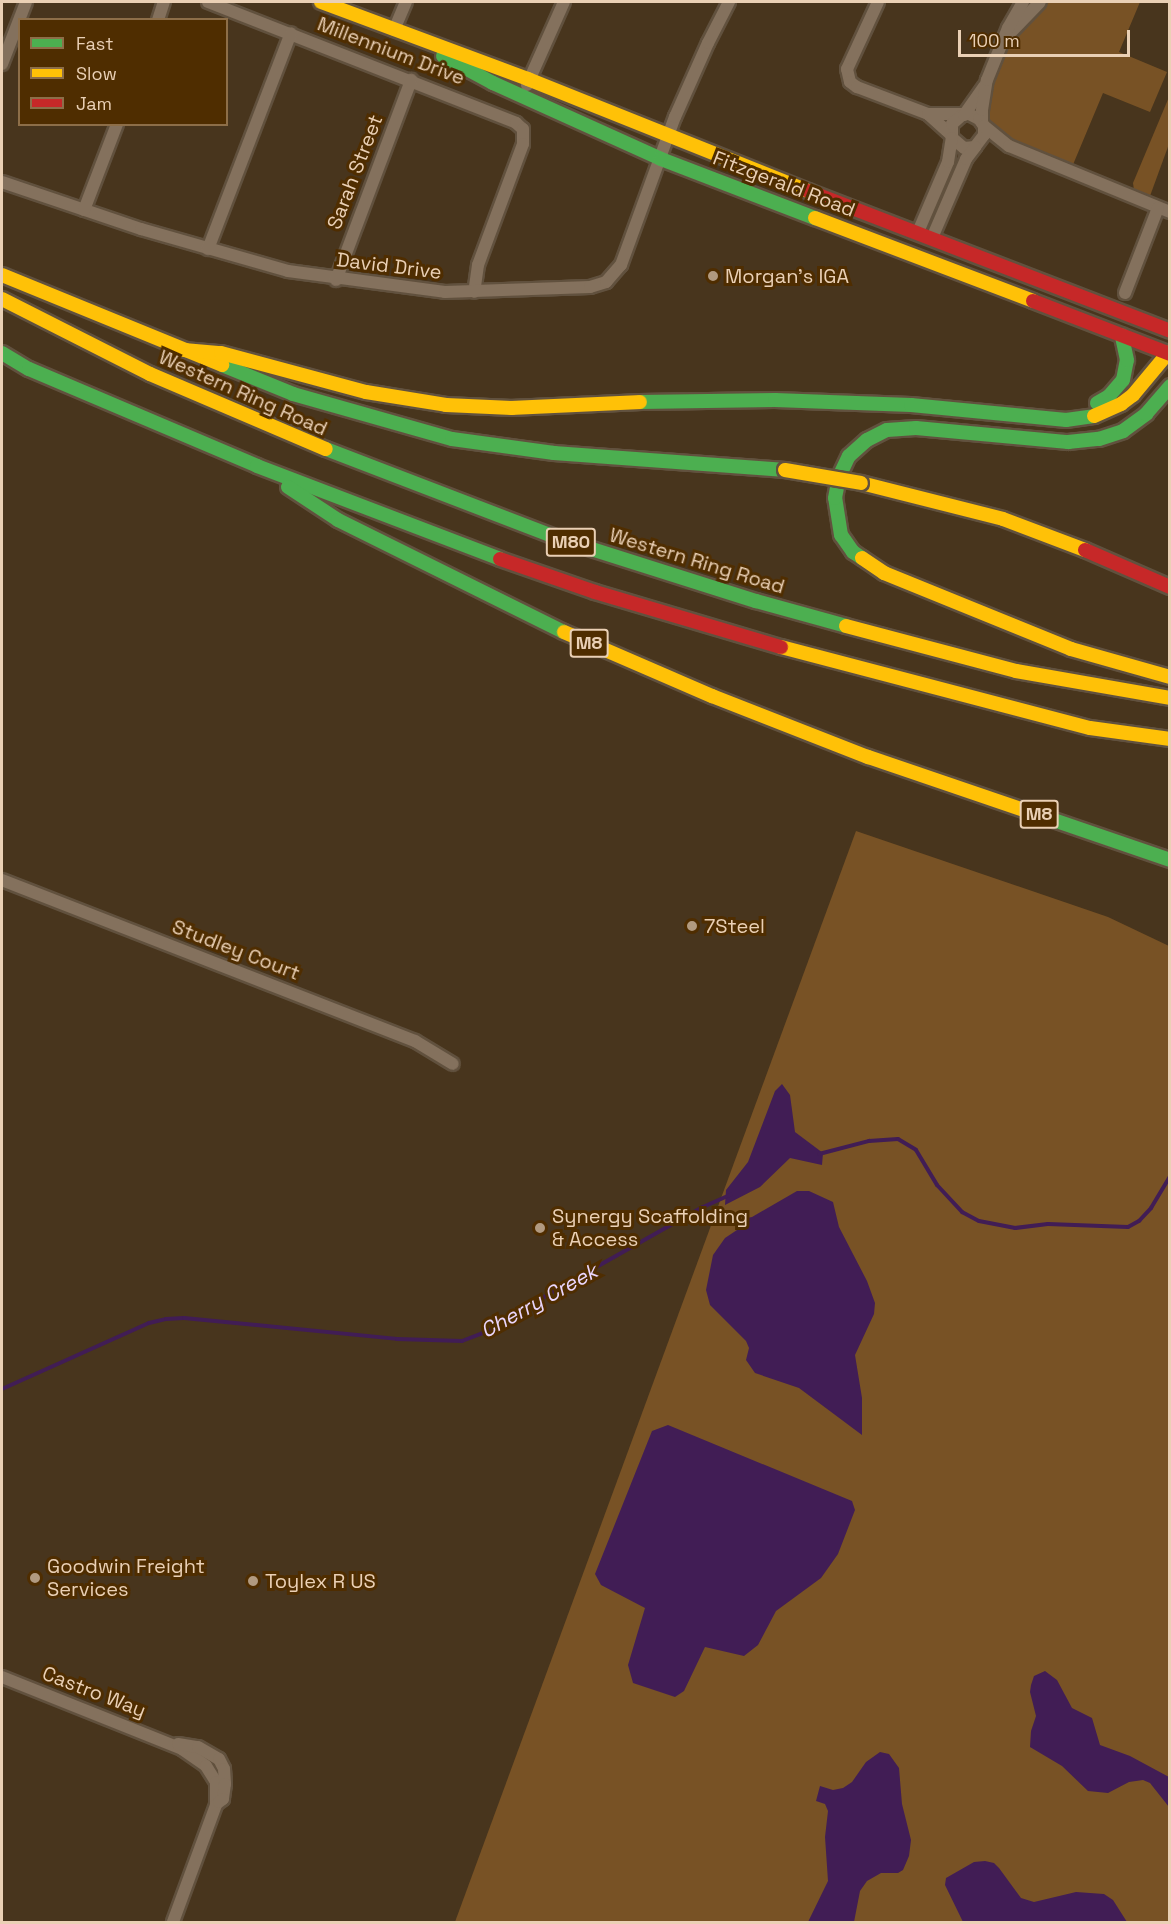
<!DOCTYPE html>
<html>
<head>
<meta charset="utf-8">
<style>
	body { margin:0 }
	#map { position:relative; width:1171px; height:1924px; overflow:hidden; background:#48351d; font-family:"Space Grotesk",sans-serif }
	div>[style] { position:absolute }
	[style*='--x'] { left:calc(var(--x)*1px); top:calc(var(--y)*1px); width:calc(var(--w)*1px); rotate:calc(var(--a)*1deg) }
	.green>* { inset:0; background:#785225 }
	.water>* { inset:0; background:#411d55 }
	.stream>* { height:4px; margin:-2px; padding:0 2px; transform-origin:2px; border-radius:2px; background:#411d55 }
	.roads { filter:drop-shadow(2px 0 #61513e) drop-shadow(-2px 0 #61513e) drop-shadow(0 2px #61513e) drop-shadow(0 -2px #61513e) }
	.street>* { height:12px; margin:-6px; padding:0 6px; transform-origin:6px; border-radius:6px; background:#84715d }
	.fast>* { height:14px; margin:-7px; padding:0 7px; transform-origin:7px; border-radius:7px; background:#4caf50 }
	.slow>* { height:14px; margin:-7px; padding:0 7px; transform-origin:7px; border-radius:7px; background:#ffc107 }
	.jam>* { height:14px; margin:-7px; padding:0 7px; transform-origin:7px; border-radius:7px; background:#c62828 }
	.bridges { filter:drop-shadow(2px 0 #61513e) drop-shadow(-2px 0 #61513e) drop-shadow(0 2px #61513e) drop-shadow(0 -2px #61513e) }
	.slow-bridge>* { height:14px; margin:-7px; padding:0 7px; transform-origin:7px; border-radius:7px; background:#ffc107 }
	.dots>* { width:16px; height:16px; translate:-50% -50%; box-sizing:border-box; border:3px solid #4f2d00; border-radius:50% }
	span { translate:-50% -50%; white-space:nowrap; text-align:center; line-height:1.15; -webkit-text-stroke:6px #4f2d00; paint-order:stroke }
	.shield-label span { padding:2px 4px; background:#4f2d00; border:2px solid; border-radius:4px; -webkit-text-stroke-width:0 }
	.shield-label { font-size:18px; color:#ead0b5; font-weight:700 }
	.street-label { font-size:20px; color:#ead0b5 }
	.poi-label { font-size:20px; color:#ead0b5 }
	.left { translate:0 -50%; text-align:left }
	.water-label { font-size:21px; color:#ebd7fe; font-style:italic }
	.frame { position:absolute; inset:0; border:3px solid #ead0b5; pointer-events:none }
	.legend { position:absolute; left:18px; top:18px; width:210px; height:108px; box-sizing:border-box; background:#4f2d00; border:2px solid #8d6e48; margin:0; padding:8px 10px; list-style:none; font-size:18px; color:#ead0b5 }
	.legend li { display:flex; align-items:center; gap:12px; height:30px }
	.legend b { width:30px; border:2px solid #8d6e48 }
	.scale { position:absolute; left:958px; top:30px; width:172px; height:27px; box-sizing:border-box; border:3px solid #ead0b5; border-top:0; padding-left:8px; font-size:18px; line-height:21px; white-space:nowrap; color:#ead0b5; -webkit-text-stroke:4px #4f2d00; paint-order:stroke }
</style>
</head>
<body>
<div id="map">
	<div class="green">
		<div style="clip-path:polygon(1045px 2px,1140px 2px,1119px 52px,1167px 72px,1150px 112px,1103px 93px,1072px 167px,1007px 138px,989px 125px,985px 111px,988px 94px,1012px 37px)"></div>
		<div style="clip-path:polygon(1169px 97px,1169px 144px,1150px 196px,1134px 190px,1133px 183px)"></div>
		<div style="clip-path:polygon(856px 831px,1108px 917px,1169px 946px,1169px 1922px,455px 1922px)"></div>
	</div>
	<div class="water">
		<div style="clip-path:polygon(782px 1084px,790px 1095px,795px 1132px,823px 1153px,822px 1165px,790px 1158px,760px 1187px,725px 1205px,726px 1190px,748px 1162px,775px 1091px)"></div>
		<div style="clip-path:polygon(797px 1191px,809px 1191px,833px 1202px,839px 1227px,867px 1281px,875px 1303px,874px 1314px,855px 1355px,862px 1398px,862px 1435px,799px 1388px,755px 1373px,746px 1360px,749px 1348px,746px 1341px,710px 1305px,706px 1290px,713px 1255px,725px 1238px,737px 1230px,742px 1219px,752px 1217px)"></div>
		<div style="clip-path:polygon(668px 1425px,852px 1501px,855px 1510px,838px 1554px,821px 1578px,776px 1611px,758px 1645px,744px 1656px,705px 1647px,684px 1691px,675px 1697px,633px 1683px,628px 1665px,645px 1608px,601px 1585px,595px 1574px,652px 1431px)"></div>
		<div style="clip-path:polygon(1045px 1671px,1057px 1680px,1072px 1708px,1092px 1718px,1100px 1745px,1130px 1756px,1169px 1777px,1169px 1807px,1150px 1783px,1143px 1780px,1129px 1782px,1108px 1793px,1088px 1791px,1062px 1766px,1030px 1747px,1031px 1731px,1036px 1716px,1030px 1692px,1031px 1685px,1034px 1676px)"></div>
		<div style="clip-path:polygon(880px 1752px,889px 1754px,899px 1768px,902px 1804px,911px 1840px,909px 1856px,903px 1870px,898px 1873px,881px 1873px,867px 1881px,860px 1891px,854px 1922px,808px 1922px,828px 1881px,825px 1837px,828px 1811px,825px 1804px,816px 1801px,820px 1786px,833px 1790px,843px 1788px,852px 1782px,866px 1762px)"></div>
		<div style="clip-path:polygon(985px 1861px,994px 1863px,999px 1868px,1021px 1898px,1034px 1902px,1076px 1892px,1104px 1894px,1113px 1900px,1127px 1922px,963px 1922px,945px 1885px,946px 1878px,974px 1862px)"></div>
	</div>
	<div class="stream">
		<div style="--x:819;--y:1154;--w:52;--a:-14.6"></div>
		<div style="--x:869;--y:1141;--w:29;--a:-4"></div>
		<div style="--x:898;--y:1139;--w:21;--a:31"></div>
		<div style="--x:916;--y:1150;--w:41;--a:59"></div>
		<div style="--x:937;--y:1185;--w:37;--a:47"></div>
		<div style="--x:962;--y:1212;--w:19;--a:28"></div>
		<div style="--x:979;--y:1221;--w:37;--a:11"></div>
		<div style="--x:1015;--y:1228;--w:33;--a:-7"></div>
		<div style="--x:1048;--y:1224;--w:80;--a:2.1"></div>
		<div style="--x:1128;--y:1227;--w:13;--a:-29"></div>
		<div style="--x:1139;--y:1221;--w:18;--a:-47"></div>
		<div style="--x:1151;--y:1208;--w:37;--a:-59"></div>
		<div style="--x:2;--y:1389;--w:161;--a:-24.2"></div>
		<div style="--x:149;--y:1323;--w:17;--a:-13"></div>
		<div style="--x:166;--y:1319;--w:18;--a:-3"></div>
		<div style="--x:184;--y:1318;--w:214;--a:5.6"></div>
		<div style="--x:397;--y:1339;--w:65;--a:1.8"></div>
		<div style="--x:462;--y:1341;--w:36;--a:-21"></div>
		<div style="--x:496;--y:1328;--w:67;--a:-32.7"></div>
		<div style="--x:552;--y:1292;--w:173;--a:-29.4"></div>
		<div style="--x:703;--y:1207;--w:30;--a:-24"></div>
	</div>
	<div class="roads">
		<div class="street">
			<div style="--x:208;--y:2;--w:331;--a:21.4"></div>
			<div style="--x:516;--y:123;--w:9;--a:41"></div>
			<div style="--x:523;--y:129;--w:15;--a:90"></div>
			<div style="--x:523;--y:144;--w:129;--a:110.4"></div>
			<div style="--x:478;--y:265;--w:27;--a:98"></div>
			<div style="--x:878;--y:2;--w:74;--a:114.8"></div>
			<div style="--x:847;--y:69;--w:13;--a:77"></div>
			<div style="--x:850;--y:82;--w:9;--a:36"></div>
			<div style="--x:857;--y:87;--w:76;--a:20.8"></div>
			<div style="--x:928;--y:114;--w:31;--a:42"></div>
			<div style="--x:158;--y:20;--w:19;--a:-72"></div>
			<div style="--x:394;--y:30;--w:30;--a:-67"></div>
			<div style="--x:1012;--y:31;--w:40;--a:-46"></div>
			<div style="--x:2;--y:64;--w:66;--a:-68.8"></div>
			<div style="--x:527;--y:85;--w:91;--a:-66"></div>
			<div style="--x:928;--y:114;--w:41;--a:0"></div>
			<div style="--x:969;--y:114;--w:11;--a:27"></div>
			<div style="--x:979;--y:119;--w:9;--a:54"></div>
			<div style="--x:984;--y:126;--w:9;--a:90"></div>
			<div style="--x:984;--y:135;--w:15;--a:127"></div>
			<div style="--x:975;--y:147;--w:11;--a:175"></div>
			<div style="--x:964;--y:148;--w:16;--a:-140"></div>
			<div style="--x:952;--y:138;--w:14;--a:-90"></div>
			<div style="--x:952;--y:124;--w:12;--a:-42"></div>
			<div style="--x:964;--y:115;--w:35;--a:-55"></div>
			<div style="--x:982;--y:123;--w:13;--a:-90"></div>
			<div style="--x:982;--y:110;--w:30;--a:-81"></div>
			<div style="--x:987;--y:80;--w:56;--a:-68"></div>
			<div style="--x:1008;--y:28;--w:30;--a:-60"></div>
			<div style="--x:984;--y:126;--w:32;--a:39"></div>
			<div style="--x:1009;--y:146;--w:174;--a:22.3"></div>
			<div style="--x:2;--y:182;--w:147;--a:18.7"></div>
			<div style="--x:141;--y:229;--w:153;--a:15.9"></div>
			<div style="--x:288;--y:271;--w:158;--a:7.6"></div>
			<div style="--x:445;--y:292;--w:145;--a:-2"></div>
			<div style="--x:590;--y:287;--w:17;--a:-17"></div>
			<div style="--x:606;--y:282;--w:23;--a:-49"></div>
			<div style="--x:621;--y:265;--w:158;--a:-70"></div>
			<div style="--x:675;--y:117;--w:81;--a:-66"></div>
			<div style="--x:708;--y:43;--w:46;--a:-62.9"></div>
			<div style="--x:84;--y:210;--w:92;--a:-69"></div>
			<div style="--x:918;--y:232;--w:76;--a:-66.8"></div>
			<div style="--x:948;--y:162;--w:24;--a:-81"></div>
			<div style="--x:932;--y:238;--w:86;--a:-66.7"></div>
			<div style="--x:966;--y:159;--w:15;--a:-53"></div>
			<div style="--x:208;--y:249;--w:231;--a:-69"></div>
			<div style="--x:336;--y:280;--w:214;--a:-69.4"></div>
			<div style="--x:1125;--y:293;--w:91;--a:-68.8"></div>
			<div style="--x:2;--y:880;--w:443;--a:21.3"></div>
			<div style="--x:415;--y:1041;--w:44;--a:31.2"></div>
			<div style="--x:2;--y:1677;--w:194;--a:21.8"></div>
			<div style="--x:182;--y:1749;--w:29;--a:35"></div>
			<div style="--x:206;--y:1766;--w:19;--a:58"></div>
			<div style="--x:216;--y:1782;--w:23;--a:90"></div>
			<div style="--x:216;--y:1805;--w:125;--a:110.2"></div>
			<div style="--x:178;--y:1744;--w:20;--a:9"></div>
			<div style="--x:198;--y:1747;--w:24;--a:30"></div>
			<div style="--x:219;--y:1759;--w:11;--a:63"></div>
			<div style="--x:224;--y:1769;--w:15;--a:86"></div>
			<div style="--x:225;--y:1784;--w:15;--a:98"></div>
			<div style="--x:223;--y:1799;--w:5;--a:143"></div>
		</div>
		<div class="fast">
			<div style="--x:443;--y:56;--w:57;--a:28.4"></div>
			<div style="--x:493;--y:83;--w:184;--a:24.3"></div>
			<div style="--x:661;--y:159;--w:165;--a:21"></div>
			<div style="--x:2;--y:353;--w:31;--a:31"></div>
			<div style="--x:29;--y:369;--w:248;--a:23"></div>
			<div style="--x:257;--y:466;--w:260;--a:20.9"></div>
			<div style="--x:222;--y:365;--w:77;--a:22.2"></div>
			<div style="--x:293;--y:394;--w:165;--a:15.8"></div>
			<div style="--x:452;--y:439;--w:103;--a:7.8"></div>
			<div style="--x:554;--y:453;--w:232;--a:4.2"></div>
			<div style="--x:640;--y:402;--w:135;--a:-0.8"></div>
			<div style="--x:775;--y:400;--w:136;--a:2.1"></div>
			<div style="--x:911;--y:405;--w:156;--a:5.5"></div>
			<div style="--x:1066;--y:420;--w:28;--a:-8"></div>
			<div style="--x:1097;--y:403;--w:14;--a:-30"></div>
			<div style="--x:1109;--y:396;--w:21;--a:-49"></div>
			<div style="--x:1123;--y:380;--w:20;--a:-79"></div>
			<div style="--x:1127;--y:360;--w:25;--a:-102"></div>
			<div style="--x:326;--y:449;--w:251;--a:21"></div>
			<div style="--x:560;--y:539;--w:206;--a:17.6"></div>
			<div style="--x:756;--y:601;--w:93;--a:15.5"></div>
			<div style="--x:288;--y:487;--w:60;--a:33.4"></div>
			<div style="--x:338;--y:520;--w:252;--a:26.4"></div>
			<div style="--x:862;--y:558;--w:11;--a:-146"></div>
			<div style="--x:853;--y:552;--w:21;--a:-125"></div>
			<div style="--x:841;--y:535;--w:37;--a:-99"></div>
			<div style="--x:835;--y:498;--w:21;--a:-79"></div>
			<div style="--x:839;--y:477;--w:23;--a:-65"></div>
			<div style="--x:849;--y:456;--w:24;--a:-42"></div>
			<div style="--x:867;--y:440;--w:22;--a:-27"></div>
			<div style="--x:887;--y:430;--w:29;--a:-4"></div>
			<div style="--x:916;--y:428;--w:153;--a:5.3"></div>
			<div style="--x:1068;--y:442;--w:31;--a:-6"></div>
			<div style="--x:1099;--y:439;--w:25;--a:-18"></div>
			<div style="--x:1123;--y:431;--w:29;--a:-36"></div>
			<div style="--x:1146;--y:414;--w:37;--a:-49"></div>
			<div style="--x:1027;--y:811;--w:151;--a:18.9"></div>
		</div>
		<div class="slow">
			<div style="--x:321;--y:2;--w:221;--a:20.4"></div>
			<div style="--x:528;--y:79;--w:302;--a:21.8"></div>
			<div style="--x:815;--y:218;--w:233;--a:20.8"></div>
			<div style="--x:2;--y:275;--w:238;--a:22.2"></div>
			<div style="--x:2;--y:299;--w:166;--a:26.9"></div>
			<div style="--x:150;--y:374;--w:191;--a:23.1"></div>
			<div style="--x:184;--y:350;--w:37;--a:5"></div>
			<div style="--x:221;--y:353;--w:150;--a:15.1"></div>
			<div style="--x:366;--y:392;--w:81;--a:9.2"></div>
			<div style="--x:446;--y:405;--w:66;--a:2.6"></div>
			<div style="--x:512;--y:408;--w:128;--a:-2.7"></div>
			<div style="--x:1094;--y:416;--w:30;--a:-24"></div>
			<div style="--x:1121;--y:404;--w:15;--a:-37"></div>
			<div style="--x:1133;--y:395;--w:55;--a:-50.2"></div>
			<div style="--x:861;--y:483;--w:146;--a:14.2"></div>
			<div style="--x:1003;--y:519;--w:88;--a:20.7"></div>
			<div style="--x:862;--y:558;--w:27;--a:34"></div>
			<div style="--x:884;--y:573;--w:202;--a:22.1"></div>
			<div style="--x:1071;--y:649;--w:103;--a:15.8"></div>
			<div style="--x:846;--y:626;--w:176;--a:14.8"></div>
			<div style="--x:1016;--y:671;--w:156;--a:9.9"></div>
			<div style="--x:564;--y:632;--w:161;--a:23.4"></div>
			<div style="--x:712;--y:696;--w:168;--a:21.4"></div>
			<div style="--x:868;--y:757;--w:168;--a:18.8"></div>
			<div style="--x:781;--y:647;--w:319;--a:14.7"></div>
			<div style="--x:1090;--y:728;--w:81;--a:7.8"></div>
		</div>
		<div class="jam">
			<div style="--x:808;--y:191;--w:388;--a:21.1"></div>
			<div style="--x:1033;--y:301;--w:147;--a:21.1"></div>
			<div style="--x:1085;--y:550;--w:93;--a:23.5"></div>
			<div style="--x:500;--y:559;--w:101;--a:19.2"></div>
			<div style="--x:595;--y:592;--w:194;--a:16.5"></div>
		</div>
	</div>
	<div class="bridges">
		<div class="slow-bridge">
			<div style="--x:785;--y:470;--w:77;--a:9.7"></div>
		</div>
	</div>
	<div class="dots">
		<div style="left:713px;top:276px;background:#b19a80"></div>
		<div style="left:692px;top:926px;background:#b19a80"></div>
		<div style="left:540px;top:1228px;background:#b19a80"></div>
		<div style="left:35px;top:1578px;background:#b19a80"></div>
		<div style="left:253px;top:1581px;background:#b19a80"></div>
	</div>
	<div class="shield-label">
		<span style="left:571px;top:542px">M80</span>
		<span style="left:589px;top:643px">M8</span>
		<span style="left:1039px;top:814px">M8</span>
	</div>
	<div class="street-label">
		<span style="left:391px;top:51px;rotate:21deg">Millennium Drive</span>
		<span style="left:355px;top:172px;rotate:-69deg">Sarah Street</span>
		<span style="left:784px;top:184px;rotate:21deg">Fitzgerald Road</span>
		<span style="left:389px;top:266px;rotate:7deg">David Drive</span>
		<span style="left:243px;top:393px;rotate:24deg">Western Ring Road</span>
		<span style="left:697px;top:561px;rotate:17deg">Western Ring Road</span>
		<span style="left:236px;top:950px;rotate:21deg">Studley Court</span>
		<span style="left:94px;top:1692px;rotate:21deg">Castro Way</span>
	</div>
	<div class="poi-label">
		<span class="left" style="left:725px;top:276px">Morgan's IGA</span>
		<span class="left" style="left:704px;top:926px">7Steel</span>
		<span class="left" style="left:552px;top:1228px">Synergy Scaffolding<br>&amp; Access</span>
		<span class="left" style="left:47px;top:1578px">Goodwin Freight<br>Services</span>
		<span class="left" style="left:265px;top:1581px">Toylex R US</span>
	</div>
	<div class="water-label">
		<span style="left:539px;top:1301px;rotate:-29deg">Cherry Creek</span>
	</div>
	<div class="frame"></div>
	<ul class="legend">
	<li><b style="height:8px;background:#4caf50"></b>Fast</li>
	<li><b style="height:8px;background:#ffc107"></b>Slow</li>
	<li><b style="height:8px;background:#c62828"></b>Jam</li>
	</ul>
	<div class="scale">100 m</div>
</div>
</body>
</html>
